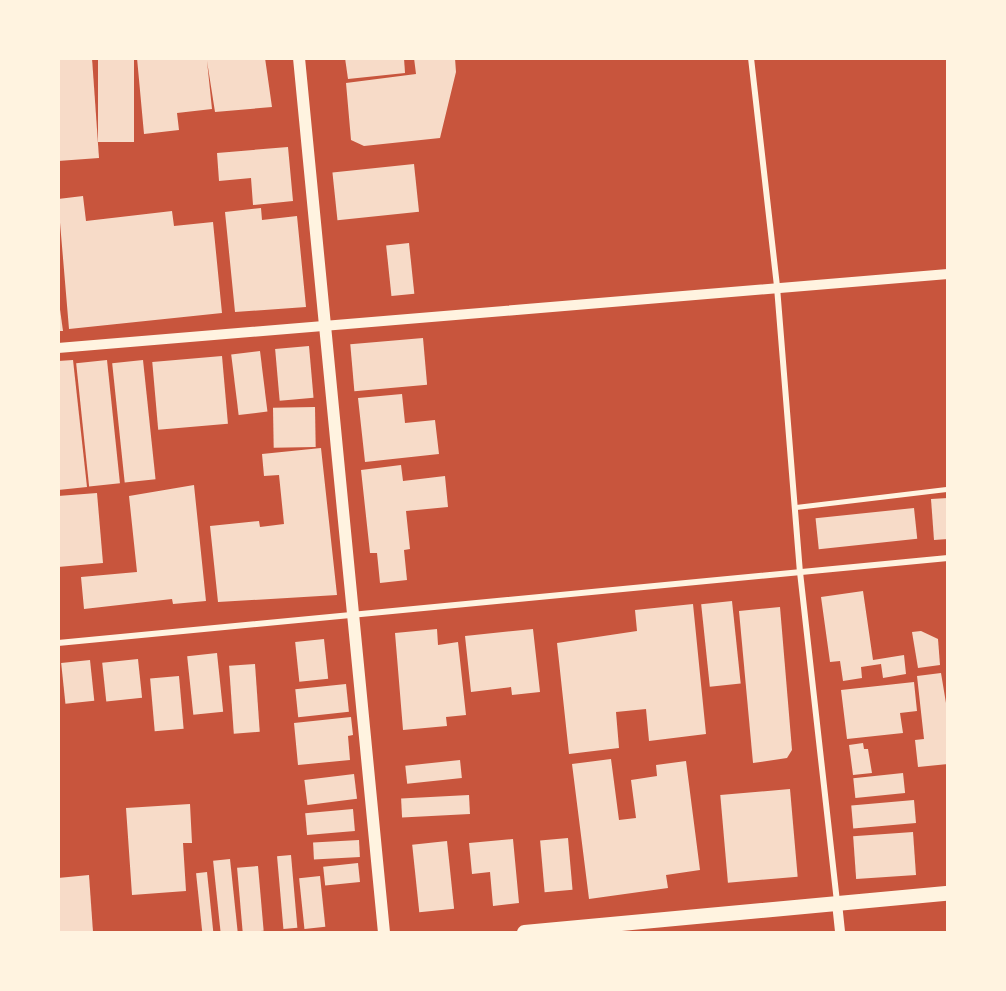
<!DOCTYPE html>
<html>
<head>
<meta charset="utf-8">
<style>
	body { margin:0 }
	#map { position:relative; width:1006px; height:991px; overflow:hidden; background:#c8553d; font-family:"Nunito Sans",sans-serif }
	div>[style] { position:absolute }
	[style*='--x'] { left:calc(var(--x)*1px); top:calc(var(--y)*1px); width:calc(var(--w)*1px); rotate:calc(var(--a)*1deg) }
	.building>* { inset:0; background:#f7dbc8; transform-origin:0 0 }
	.service>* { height:4.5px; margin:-2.25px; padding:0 2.25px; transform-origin:2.25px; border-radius:2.25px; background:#fff3e0 }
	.minor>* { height:6px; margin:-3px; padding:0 3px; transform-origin:3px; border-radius:3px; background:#fff3e0 }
	.tertiary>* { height:10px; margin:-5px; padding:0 5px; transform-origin:5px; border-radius:5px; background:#fff3e0 }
	.secondary>* { height:12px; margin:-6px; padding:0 6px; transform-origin:6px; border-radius:6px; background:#fff3e0 }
	.primary>* { height:15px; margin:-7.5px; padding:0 7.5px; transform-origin:7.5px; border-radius:7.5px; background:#fff3e0 }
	span { translate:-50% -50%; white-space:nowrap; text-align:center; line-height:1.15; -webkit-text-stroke:6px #fff3e0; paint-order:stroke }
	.frame { position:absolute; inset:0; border:60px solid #fff3e0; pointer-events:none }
</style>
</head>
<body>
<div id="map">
	<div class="building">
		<div style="clip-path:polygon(58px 58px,92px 58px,99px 158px,58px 161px)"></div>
		<div style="left:98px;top:58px;width:36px;height:84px"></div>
		<div style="clip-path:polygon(137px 58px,265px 58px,272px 107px,215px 112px,207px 61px,212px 109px,177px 113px,179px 130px,144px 134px)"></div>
		<div style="clip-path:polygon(345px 58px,404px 58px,405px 73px,348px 79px)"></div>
		<div style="clip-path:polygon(414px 58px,455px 58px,456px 72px,440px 138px,364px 146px,351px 140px,346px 83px,416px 74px)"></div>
		<div style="clip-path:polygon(288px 147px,293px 201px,253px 205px,251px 178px,219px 181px,217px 153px)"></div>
		<div style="left:414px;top:164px;width:48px;height:82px;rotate:84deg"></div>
		<div style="clip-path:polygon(83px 196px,86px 221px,172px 211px,174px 226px,213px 222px,222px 313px,69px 329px,58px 199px)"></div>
		<div style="clip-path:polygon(261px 208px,262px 220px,297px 216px,306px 307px,235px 312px,225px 212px)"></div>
		<div style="left:409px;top:243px;width:51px;height:23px;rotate:84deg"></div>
		<div style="clip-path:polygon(58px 295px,63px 331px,58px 331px)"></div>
		<div style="left:423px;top:338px;width:47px;height:73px;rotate:85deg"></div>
		<div style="left:309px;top:346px;width:52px;height:34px;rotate:85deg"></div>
		<div style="left:260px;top:351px;width:61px;height:29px;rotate:83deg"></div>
		<div style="left:222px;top:356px;width:68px;height:70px;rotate:85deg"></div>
		<div style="clip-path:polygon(73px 360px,87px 487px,58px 490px,58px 361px)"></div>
		<div style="left:107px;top:360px;width:124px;height:31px;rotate:84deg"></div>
		<div style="left:143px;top:360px;width:120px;height:31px;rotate:84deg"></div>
		<div style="clip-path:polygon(402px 394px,405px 423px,435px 420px,439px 454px,365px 462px,358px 398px)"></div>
		<div style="left:315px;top:407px;width:40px;height:42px;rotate:89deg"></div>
		<div style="clip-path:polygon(321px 448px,337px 595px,218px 602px,210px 526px,259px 521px,260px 527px,284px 524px,279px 475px,264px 476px,262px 454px)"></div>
		<div style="clip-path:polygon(401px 465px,403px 481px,445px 476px,448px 507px,406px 511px,410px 549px,404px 550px,407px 580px,380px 583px,377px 553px,370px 553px,361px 470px)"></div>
		<div style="clip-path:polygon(194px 485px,206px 601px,173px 604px,172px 599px,84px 609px,81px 577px,137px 572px,129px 496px)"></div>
		<div style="clip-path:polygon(97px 493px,103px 563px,58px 567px,58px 496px)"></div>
		<div style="clip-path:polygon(948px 498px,948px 539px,934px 540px,931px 499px)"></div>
		<div style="left:914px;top:508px;width:31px;height:99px;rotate:84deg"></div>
		<div style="clip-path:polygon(863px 591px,873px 660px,904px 655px,906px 674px,883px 678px,881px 664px,861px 667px,862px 678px,843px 681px,840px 661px,830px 662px,821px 597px)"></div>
		<div style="left:732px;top:601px;width:83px;height:31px;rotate:84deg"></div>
		<div style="clip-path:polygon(693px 604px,706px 734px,649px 741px,646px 709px,616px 712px,619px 748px,569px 754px,557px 643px,637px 631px,635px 610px)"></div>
		<div style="clip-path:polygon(780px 607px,792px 750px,787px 758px,753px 763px,739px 611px)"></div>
		<div style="clip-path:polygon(437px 629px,438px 645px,458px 642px,466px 715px,446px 717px,447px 726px,403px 730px,395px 633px)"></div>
		<div style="clip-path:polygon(533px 629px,540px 692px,512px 695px,511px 687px,471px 692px,465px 636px)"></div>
		<div style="clip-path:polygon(921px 631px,938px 639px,940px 665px,918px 668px,912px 632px)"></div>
		<div style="left:324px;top:639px;width:40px;height:29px;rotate:84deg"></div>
		<div style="left:217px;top:653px;width:59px;height:30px;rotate:84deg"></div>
		<div style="left:138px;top:659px;width:39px;height:36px;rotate:84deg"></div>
		<div style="left:90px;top:660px;width:41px;height:29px;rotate:84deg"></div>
		<div style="left:255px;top:664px;width:68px;height:26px;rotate:86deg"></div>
		<div style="clip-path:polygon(941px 673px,948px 715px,948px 764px,918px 767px,915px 740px,924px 739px,917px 676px)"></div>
		<div style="left:179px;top:676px;width:53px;height:29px;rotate:85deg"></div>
		<div style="clip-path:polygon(914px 682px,917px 711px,900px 713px,903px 733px,847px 739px,841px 690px)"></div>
		<div style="left:346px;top:684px;width:28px;height:51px;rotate:84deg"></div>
		<div style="clip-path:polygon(351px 717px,353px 735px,348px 736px,350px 760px,298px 765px,294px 723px)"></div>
		<div style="clip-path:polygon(863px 743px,864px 749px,868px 749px,872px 773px,853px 775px,849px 745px)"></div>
		<div style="clip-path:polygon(611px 759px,619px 820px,636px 818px,631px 780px,657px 776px,656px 765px,686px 761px,700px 870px,666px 875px,668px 888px,589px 899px,572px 764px)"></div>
		<div style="left:460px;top:760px;width:18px;height:55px;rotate:84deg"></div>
		<div style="left:903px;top:773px;width:20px;height:50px;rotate:84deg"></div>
		<div style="left:354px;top:774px;width:25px;height:50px;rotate:83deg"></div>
		<div style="left:790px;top:789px;width:88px;height:70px;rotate:85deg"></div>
		<div style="left:469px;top:795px;width:19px;height:68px;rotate:87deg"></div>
		<div style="left:914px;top:800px;width:23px;height:63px;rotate:85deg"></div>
		<div style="clip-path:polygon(190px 804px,192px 843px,183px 843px,186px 891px,132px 895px,126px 808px)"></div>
		<div style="left:353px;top:809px;width:22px;height:48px;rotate:85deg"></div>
		<div style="left:913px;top:832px;width:43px;height:60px;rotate:86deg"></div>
		<div style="left:568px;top:838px;width:52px;height:28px;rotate:85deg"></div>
		<div style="clip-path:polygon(513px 839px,519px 903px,493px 906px,490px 872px,472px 874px,469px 843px)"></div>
		<div style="left:359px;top:840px;width:17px;height:46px;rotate:87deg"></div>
		<div style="left:447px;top:841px;width:68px;height:35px;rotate:84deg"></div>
		<div style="left:291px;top:855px;width:73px;height:14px;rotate:85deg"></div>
		<div style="left:230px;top:859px;width:73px;height:17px;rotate:84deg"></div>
		<div style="left:358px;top:863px;width:19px;height:35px;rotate:84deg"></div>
		<div style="left:258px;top:866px;width:65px;height:21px;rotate:85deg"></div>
		<div style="left:207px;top:872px;width:60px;height:11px;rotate:84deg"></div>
		<div style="clip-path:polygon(89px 875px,93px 932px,58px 932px,58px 878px)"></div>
		<div style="left:320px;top:876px;width:51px;height:21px;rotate:84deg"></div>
	</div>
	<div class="service">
		<div style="--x:796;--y:507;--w:153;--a:-6.8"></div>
	</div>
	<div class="minor">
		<div style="--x:751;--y:58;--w:230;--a:83.5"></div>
		<div style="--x:777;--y:287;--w:286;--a:85.4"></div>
		<div style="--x:800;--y:572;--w:332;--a:83.6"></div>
		<div style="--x:58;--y:643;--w:894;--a:-5.46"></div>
	</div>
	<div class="tertiary">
		<div style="--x:58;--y:348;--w:893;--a:-4.75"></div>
		<div style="--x:837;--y:903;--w:29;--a:84"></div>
	</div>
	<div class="secondary">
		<div style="--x:299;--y:58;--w:878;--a:84.45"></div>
	</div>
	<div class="primary">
		<div style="--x:524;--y:932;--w:426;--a:-5.3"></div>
	</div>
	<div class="frame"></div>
</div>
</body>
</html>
